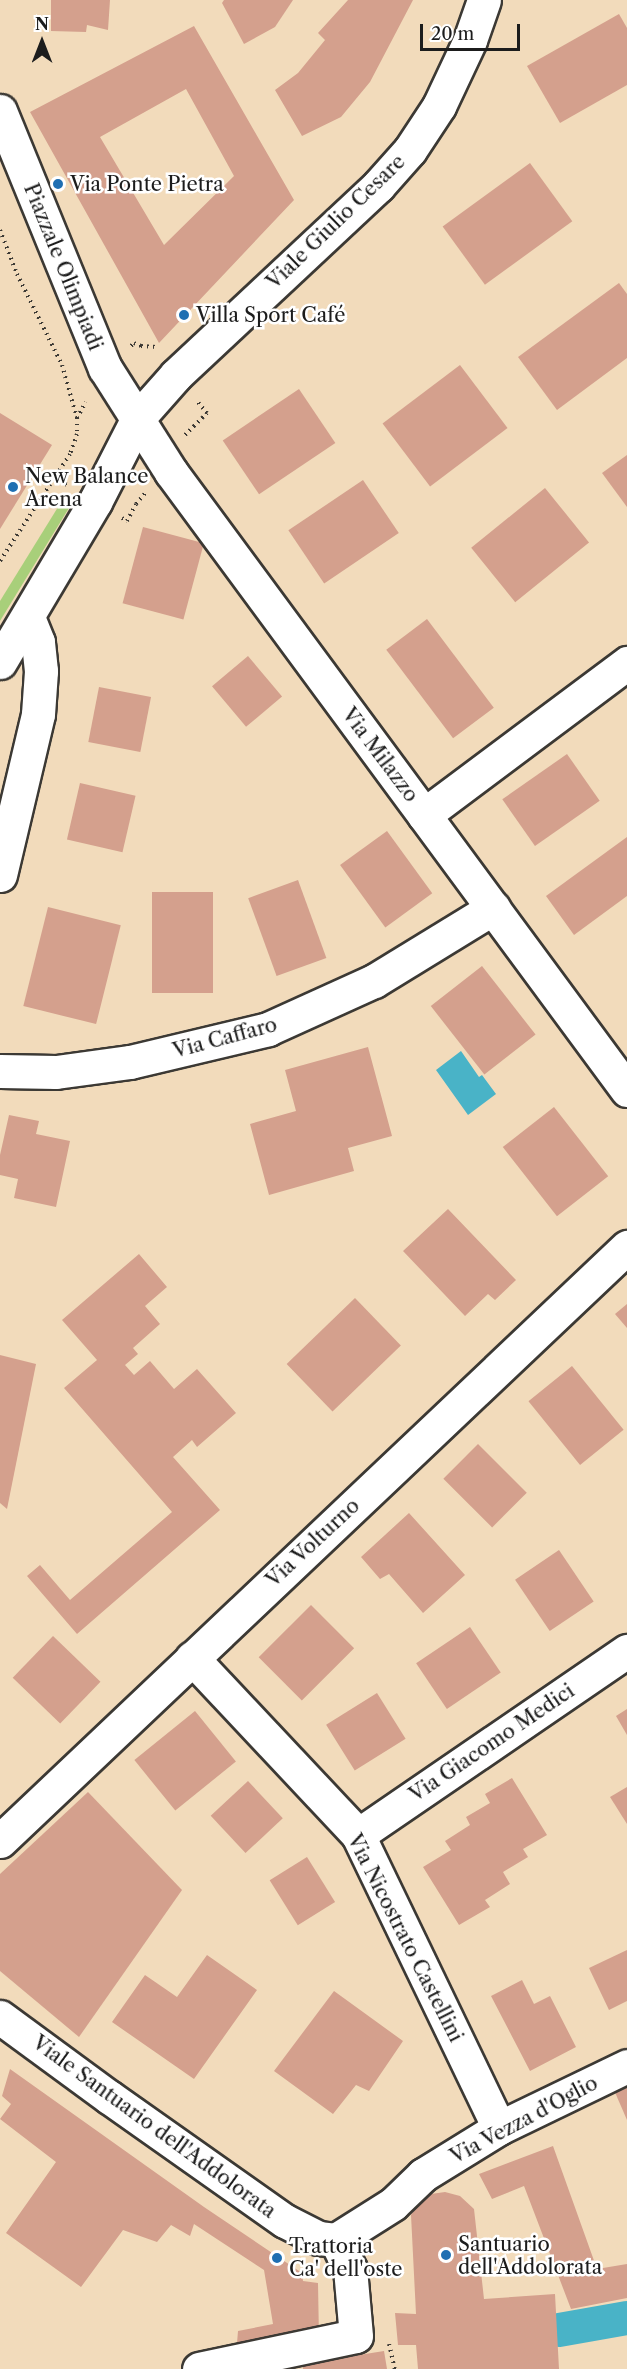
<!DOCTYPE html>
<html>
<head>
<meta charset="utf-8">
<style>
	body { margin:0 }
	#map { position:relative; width:627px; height:2369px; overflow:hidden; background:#f2dbbb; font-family:"Libre Caslon Text",serif }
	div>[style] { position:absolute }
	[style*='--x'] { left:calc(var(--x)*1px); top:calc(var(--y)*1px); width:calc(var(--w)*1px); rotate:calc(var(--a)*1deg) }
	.green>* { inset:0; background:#a8cf7a }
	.water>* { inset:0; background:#49b3c7 }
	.canal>* { height:34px; margin:-17px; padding:0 17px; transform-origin:17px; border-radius:17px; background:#49b3c7 }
	.building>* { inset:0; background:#d4a08d; transform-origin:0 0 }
	.path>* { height:4px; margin-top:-2px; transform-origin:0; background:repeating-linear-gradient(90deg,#3c3934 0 1.5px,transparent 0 6px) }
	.roads { filter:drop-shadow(2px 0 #3c3934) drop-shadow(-2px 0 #3c3934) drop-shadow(0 2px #3c3934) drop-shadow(0 -2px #3c3934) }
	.minor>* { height:33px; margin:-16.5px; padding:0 16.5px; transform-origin:16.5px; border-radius:16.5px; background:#fff }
	.dots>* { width:16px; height:16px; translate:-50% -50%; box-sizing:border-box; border:3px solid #fff; border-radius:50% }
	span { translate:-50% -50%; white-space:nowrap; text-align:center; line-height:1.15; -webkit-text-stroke:5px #fff; paint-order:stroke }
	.poi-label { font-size:20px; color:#1c1c1c }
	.left { translate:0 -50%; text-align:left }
	.street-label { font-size:20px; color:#1c1c1c }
	.north { position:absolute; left:12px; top:12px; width:60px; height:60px; -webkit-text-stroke:4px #fff; paint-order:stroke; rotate:0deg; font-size:16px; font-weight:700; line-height:24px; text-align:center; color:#1c1c1c }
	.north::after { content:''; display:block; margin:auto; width:21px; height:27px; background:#1c1c1c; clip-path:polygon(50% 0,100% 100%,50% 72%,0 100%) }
	.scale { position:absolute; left:420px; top:24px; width:100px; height:27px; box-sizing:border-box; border:3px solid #1c1c1c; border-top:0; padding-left:8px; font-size:18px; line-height:21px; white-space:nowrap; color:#1c1c1c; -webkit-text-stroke:4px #fff; paint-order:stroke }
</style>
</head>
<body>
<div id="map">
	<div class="green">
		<div style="clip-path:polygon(63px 499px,72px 503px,0 621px,0 601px)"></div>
	</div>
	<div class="water">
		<div style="clip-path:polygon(461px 1051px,479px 1077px,482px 1075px,496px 1094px,468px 1115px,436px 1070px)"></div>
	</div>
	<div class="canal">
		<div style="--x:559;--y:2330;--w:69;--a:-10"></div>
	</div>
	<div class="building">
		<div style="clip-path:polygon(51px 0,110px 0,108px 30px,87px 25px,86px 32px,51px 31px)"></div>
		<div style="clip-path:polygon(224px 0,293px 0,275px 27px,244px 44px,222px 3px)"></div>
		<div style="clip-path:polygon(348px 0,413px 0,370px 82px,341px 117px,302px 136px,275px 90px,298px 73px,325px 40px,318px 33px)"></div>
		<div style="clip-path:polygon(619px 14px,627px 28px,627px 85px,560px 123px,527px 66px)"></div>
		<div style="clip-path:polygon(evenodd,194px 26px,294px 200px,159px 343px,30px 112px,194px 26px,186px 89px,234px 176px,164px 245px,100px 137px,186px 89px)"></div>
		<div style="left:530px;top:163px;width:72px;height:108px;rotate:54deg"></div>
		<div style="clip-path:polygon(619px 283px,627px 294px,627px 358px,557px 410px,518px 357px)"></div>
		<div style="left:460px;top:365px;width:79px;height:97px;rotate:53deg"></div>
		<div style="left:299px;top:389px;width:65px;height:92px;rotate:56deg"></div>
		<div style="clip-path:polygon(0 413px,52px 445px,0 529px)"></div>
		<div style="clip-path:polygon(627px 455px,627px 507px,602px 473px)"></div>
		<div style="left:363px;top:480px;width:64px;height:90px;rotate:56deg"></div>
		<div style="left:545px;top:488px;width:70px;height:95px;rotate:51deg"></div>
		<div style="left:143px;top:527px;width:63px;height:79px;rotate:15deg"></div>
		<div style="left:427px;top:619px;width:111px;height:51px;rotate:53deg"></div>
		<div style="left:248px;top:656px;width:53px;height:47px;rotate:50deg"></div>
		<div style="left:99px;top:687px;width:53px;height:56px;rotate:11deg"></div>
		<div style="left:567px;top:754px;width:57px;height:79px;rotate:55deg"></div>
		<div style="left:80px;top:783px;width:57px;height:58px;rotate:13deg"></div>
		<div style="left:387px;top:831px;width:77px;height:58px;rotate:54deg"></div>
		<div style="clip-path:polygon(627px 837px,627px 896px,574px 935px,546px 896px)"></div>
		<div style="left:298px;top:880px;width:83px;height:53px;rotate:70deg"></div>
		<div style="left:152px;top:892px;width:61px;height:101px"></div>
		<div style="left:48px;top:907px;width:75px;height:102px;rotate:14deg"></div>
		<div style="left:482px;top:966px;width:87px;height:65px;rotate:52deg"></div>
		<div style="clip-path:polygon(368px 1047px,392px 1136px,348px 1148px,354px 1171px,269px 1195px,250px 1124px,296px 1111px,285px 1070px)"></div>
		<div style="left:554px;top:1107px;width:88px;height:65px;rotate:52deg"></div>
		<div style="clip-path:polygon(9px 1115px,39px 1121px,36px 1134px,70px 1141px,56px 1207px,14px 1198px,18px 1179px,0 1175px,0 1155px)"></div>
		<div style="clip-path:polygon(448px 1209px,516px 1280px,495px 1300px,488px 1294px,465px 1316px,403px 1251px)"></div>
		<div style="clip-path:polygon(139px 1254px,167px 1287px,145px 1306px,160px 1324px,133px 1348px,138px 1354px,125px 1365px,134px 1375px,150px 1361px,174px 1389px,197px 1369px,236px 1413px,197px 1447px,192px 1440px,173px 1457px,220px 1510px,77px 1634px,27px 1576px,40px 1565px,70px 1600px,172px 1512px,64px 1388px,97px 1360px,62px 1320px)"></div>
		<div style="left:355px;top:1298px;width:66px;height:95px;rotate:46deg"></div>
		<div style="clip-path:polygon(627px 1304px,627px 1328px,615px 1314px)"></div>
		<div style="clip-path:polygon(0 1355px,36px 1364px,7px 1509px,0 1503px)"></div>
		<div style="left:572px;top:1366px;width:82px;height:56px;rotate:51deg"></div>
		<div style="left:478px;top:1444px;width:69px;height:49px;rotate:45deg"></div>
		<div style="clip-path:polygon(409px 1513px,465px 1575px,423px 1613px,389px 1574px,380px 1579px,361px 1557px)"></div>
		<div style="left:559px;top:1550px;width:62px;height:53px;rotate:56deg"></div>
		<div style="left:311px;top:1605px;width:61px;height:74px;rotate:45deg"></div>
		<div style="left:470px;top:1627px;width:55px;height:65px;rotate:56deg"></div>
		<div style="left:53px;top:1636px;width:66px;height:58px;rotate:44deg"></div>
		<div style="left:377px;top:1693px;width:54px;height:60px;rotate:58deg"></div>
		<div style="clip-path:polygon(627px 1709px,627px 1735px,616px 1716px)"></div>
		<div style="left:195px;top:1711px;width:65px;height:78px;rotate:51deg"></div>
		<div style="clip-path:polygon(512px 1778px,547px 1835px,523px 1849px,528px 1857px,503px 1872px,510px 1884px,485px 1900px,490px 1907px,459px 1925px,423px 1867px,451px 1850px,445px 1841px,470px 1825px,466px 1817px,490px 1803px,485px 1794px)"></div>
		<div style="left:248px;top:1781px;width:51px;height:51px;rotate:47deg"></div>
		<div style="clip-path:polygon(627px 1787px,627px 1824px,610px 1797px)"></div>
		<div style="clip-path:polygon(88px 1792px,182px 1890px,79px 2037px,0 1971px,0 1874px)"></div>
		<div style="left:307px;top:1857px;width:53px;height:44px;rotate:58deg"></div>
		<div style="clip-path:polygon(627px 1950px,627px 2001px,609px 2010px,589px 1968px)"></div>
		<div style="clip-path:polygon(207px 1955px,257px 1990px,194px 2079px,112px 2022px,145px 1975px,177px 1997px)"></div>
		<div style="clip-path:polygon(522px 1980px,534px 2004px,550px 1996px,576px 2047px,530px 2071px,491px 1996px)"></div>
		<div style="clip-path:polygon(334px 1991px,403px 2041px,369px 2091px,356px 2085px,333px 2114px,274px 2071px)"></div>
		<div style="clip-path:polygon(10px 2069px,204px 2207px,302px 2273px,303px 2281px,318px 2283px,319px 2338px,236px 2355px,238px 2331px,273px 2324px,264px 2270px,194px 2224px,190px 2236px,171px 2225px,157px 2242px,123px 2230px,81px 2287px,6px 2233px,56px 2162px,0 2119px,11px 2104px,2px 2096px)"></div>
		<div style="clip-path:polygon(627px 2084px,627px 2120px,614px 2090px)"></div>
		<div style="clip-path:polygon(553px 2146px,597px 2269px,627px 2264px,627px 2298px,571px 2309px,524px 2186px,492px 2199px,479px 2174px)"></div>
		<div style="clip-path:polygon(445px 2192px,460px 2196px,474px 2209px,484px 2299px,555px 2294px,559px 2369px,418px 2369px,416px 2345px,398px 2345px,395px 2313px,416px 2314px,411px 2215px,420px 2202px,431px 2194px)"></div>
		<div style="clip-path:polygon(384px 2351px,387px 2369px,303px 2369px,303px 2364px)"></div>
	</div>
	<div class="path">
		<div style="--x:0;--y:230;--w:47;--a:68.9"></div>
		<div style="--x:17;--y:274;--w:102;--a:63.7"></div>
		<div style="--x:62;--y:365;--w:55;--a:74.2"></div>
		<div style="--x:77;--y:418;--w:16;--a:90"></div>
		<div style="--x:77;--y:434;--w:21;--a:109"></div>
		<div style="--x:70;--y:454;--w:128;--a:123.2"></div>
		<div style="--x:131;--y:346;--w:4;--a:-45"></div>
		<div style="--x:134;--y:343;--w:8;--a:23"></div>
		<div style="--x:141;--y:346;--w:16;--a:4"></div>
		<div style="--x:77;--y:418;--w:18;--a:-61"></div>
		<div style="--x:185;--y:435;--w:31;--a:-45"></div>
		<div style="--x:207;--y:413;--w:16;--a:-130"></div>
		<div style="--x:55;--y:478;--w:14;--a:30"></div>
		<div style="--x:122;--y:518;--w:6;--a:31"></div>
		<div style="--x:127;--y:521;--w:19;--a:-62"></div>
		<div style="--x:136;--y:504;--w:16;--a:-50"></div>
		<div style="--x:389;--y:2344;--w:26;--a:77"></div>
	</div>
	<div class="roads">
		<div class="minor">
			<div style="--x:0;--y:111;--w:278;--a:67.8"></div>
			<div style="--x:105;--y:368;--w:123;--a:57.6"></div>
			<div style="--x:171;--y:472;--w:768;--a:53.58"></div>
			<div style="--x:0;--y:662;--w:186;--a:-59.3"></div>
			<div style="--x:95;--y:502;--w:94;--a:-62.9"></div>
			<div style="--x:138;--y:418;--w:57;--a:-48.5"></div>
			<div style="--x:176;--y:375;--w:277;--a:-43.1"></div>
			<div style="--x:378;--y:186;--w:48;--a:-48.4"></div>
			<div style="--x:410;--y:150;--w:53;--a:-56.6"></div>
			<div style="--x:439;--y:106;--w:73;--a:-64.8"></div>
			<div style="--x:470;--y:40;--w:42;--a:-70.7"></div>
			<div style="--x:424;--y:815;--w:254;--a:-36.8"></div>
			<div style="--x:0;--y:875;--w:165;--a:-76.7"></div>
			<div style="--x:38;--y:714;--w:43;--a:-86"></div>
			<div style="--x:41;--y:671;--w:29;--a:-96"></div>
			<div style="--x:38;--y:642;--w:27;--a:-112"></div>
			<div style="--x:0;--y:1071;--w:56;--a:1"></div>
			<div style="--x:56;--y:1072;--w:75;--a:-7.7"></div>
			<div style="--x:130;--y:1062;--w:142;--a:-13.4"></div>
			<div style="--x:268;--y:1029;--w:116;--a:-24.4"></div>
			<div style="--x:374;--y:981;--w:140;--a:-31.5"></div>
			<div style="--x:192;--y:1658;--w:243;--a:46.8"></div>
			<div style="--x:358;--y:1835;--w:325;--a:64.3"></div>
			<div style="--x:358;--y:1835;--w:326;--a:-34.4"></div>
			<div style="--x:0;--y:1841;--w:864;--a:-43.45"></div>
			<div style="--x:0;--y:2017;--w:135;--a:36.3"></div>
			<div style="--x:109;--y:2097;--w:215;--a:35.2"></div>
			<div style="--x:285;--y:2221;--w:37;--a:27"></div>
			<div style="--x:318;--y:2238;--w:18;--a:6"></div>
			<div style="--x:336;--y:2240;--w:67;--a:-32.3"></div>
			<div style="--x:393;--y:2204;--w:42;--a:-44"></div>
			<div style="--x:423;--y:2175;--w:89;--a:-31.7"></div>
			<div style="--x:499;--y:2128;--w:142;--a:-25.8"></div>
			<div style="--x:199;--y:2369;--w:160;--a:-11.9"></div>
			<div style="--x:356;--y:2336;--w:67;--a:-95.1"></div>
			<div style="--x:350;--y:2269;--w:32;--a:-116"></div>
		</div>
	</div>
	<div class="dots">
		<div style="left:58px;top:184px;background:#1f6fb2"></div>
		<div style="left:184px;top:315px;background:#1f6fb2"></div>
		<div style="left:13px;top:487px;background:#1f6fb2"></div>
		<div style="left:446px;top:2255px;background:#1f6fb2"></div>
		<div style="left:277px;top:2258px;background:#1f6fb2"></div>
	</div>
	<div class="poi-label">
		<span class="left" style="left:70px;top:184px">Via Ponte Pietra</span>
		<span class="left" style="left:196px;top:315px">Villa Sport Café</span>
		<span class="left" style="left:25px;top:488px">New Balance<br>Arena</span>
		<span class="left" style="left:458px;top:2256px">Santuario<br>dell'Addolorata</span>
		<span class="left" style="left:289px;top:2258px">Trattoria<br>Ca' dell'oste</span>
	</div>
	<div class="street-label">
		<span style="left:336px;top:222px;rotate:-44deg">Viale Giulio Cesare</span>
		<span style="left:63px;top:267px;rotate:68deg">Piazzale Olimpiadi</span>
		<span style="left:380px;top:755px;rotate:53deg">Via Milazzo</span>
		<span style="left:225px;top:1038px;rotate:-15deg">Via Caffaro</span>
		<span style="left:313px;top:1543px;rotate:-43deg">Via Volturno</span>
		<span style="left:492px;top:1743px;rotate:-34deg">Via Giacomo Medici</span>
		<span style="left:405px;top:1938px;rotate:63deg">Via Nicostrato Castellini</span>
		<span style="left:524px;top:2120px;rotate:-28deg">Via Vezza d'Oglio</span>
		<span style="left:154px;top:2127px;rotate:36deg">Viale Santuario dell'Addolorata</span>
	</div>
	<div class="north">N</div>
	<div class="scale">20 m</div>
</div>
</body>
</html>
